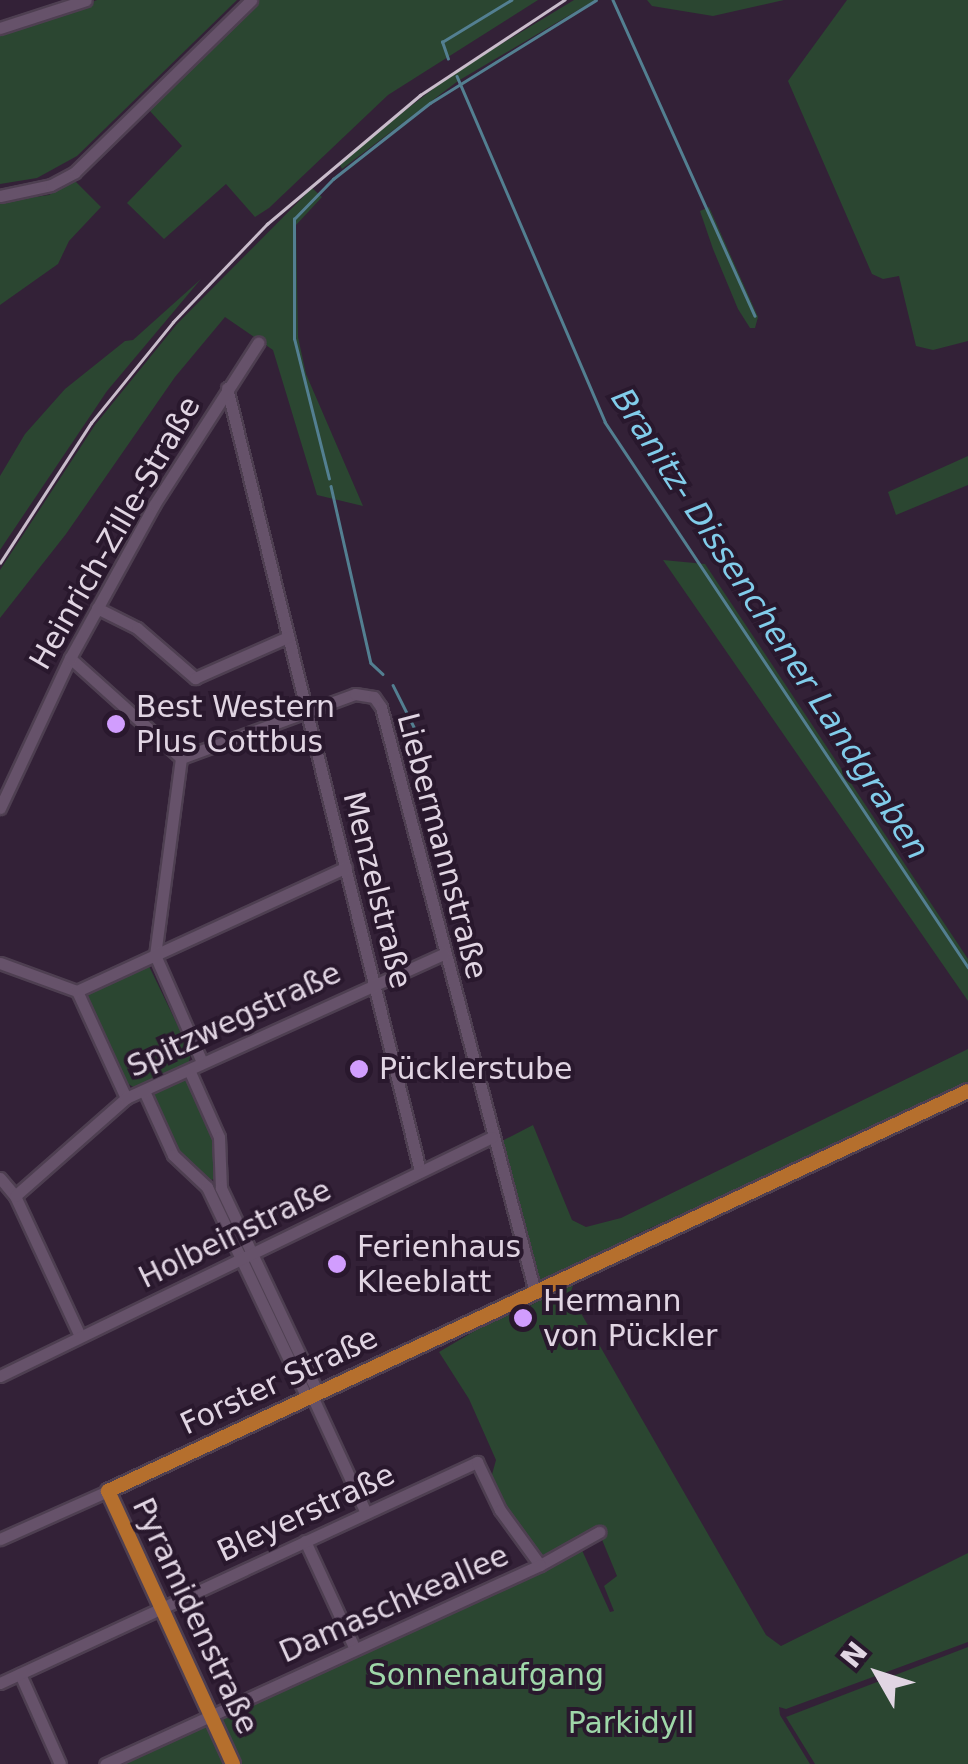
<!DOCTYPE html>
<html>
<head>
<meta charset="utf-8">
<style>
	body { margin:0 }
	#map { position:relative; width:968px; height:1764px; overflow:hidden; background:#332137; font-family:"DejaVu Sans",sans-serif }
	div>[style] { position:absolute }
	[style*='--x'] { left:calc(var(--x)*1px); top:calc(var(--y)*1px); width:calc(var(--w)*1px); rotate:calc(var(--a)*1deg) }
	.green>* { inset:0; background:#2b4631 }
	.stream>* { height:2.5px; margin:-1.25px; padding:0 1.25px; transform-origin:1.25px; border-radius:1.25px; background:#537f91 }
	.roads { filter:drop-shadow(2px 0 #4e3f51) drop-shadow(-2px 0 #4e3f51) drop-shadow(0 2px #4e3f51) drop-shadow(0 -2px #4e3f51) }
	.minor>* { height:11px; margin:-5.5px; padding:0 5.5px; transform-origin:5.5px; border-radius:5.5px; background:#66526a }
	.major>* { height:14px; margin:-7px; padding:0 7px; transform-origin:7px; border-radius:7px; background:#b56f2d }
	.rail>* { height:2.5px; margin:-1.25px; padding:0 1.25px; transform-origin:1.25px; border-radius:1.25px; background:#c9bccb }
	.dots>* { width:28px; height:28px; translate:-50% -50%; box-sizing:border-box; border:5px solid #29182d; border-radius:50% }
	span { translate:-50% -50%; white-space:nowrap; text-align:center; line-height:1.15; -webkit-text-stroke:8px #29182d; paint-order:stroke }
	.street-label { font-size:30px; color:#e1d5e3 }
	.poi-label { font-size:30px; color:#e1d5e3 }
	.left { translate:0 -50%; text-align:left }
	.park-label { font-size:30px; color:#9fd7a9 }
	.water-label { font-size:32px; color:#81ccea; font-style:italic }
	.north { position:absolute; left:828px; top:1624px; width:100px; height:100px; -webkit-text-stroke:8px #29182d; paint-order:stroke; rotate:309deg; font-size:28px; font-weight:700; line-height:40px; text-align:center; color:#e1d5e3 }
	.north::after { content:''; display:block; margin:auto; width:35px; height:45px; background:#e1d5e3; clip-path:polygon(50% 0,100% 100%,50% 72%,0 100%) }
</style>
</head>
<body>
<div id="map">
	<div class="green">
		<div style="clip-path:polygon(97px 0,237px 0,77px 156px,37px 178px,0 184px,0 33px)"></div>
		<div style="clip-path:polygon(258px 0,538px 0,388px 95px,269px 208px,255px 217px,226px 184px,164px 239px,127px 203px,182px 146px,149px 110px)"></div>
		<div style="clip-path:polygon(574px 0,595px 0,458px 81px,342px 169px,339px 163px,354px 150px,455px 72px)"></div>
		<div style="clip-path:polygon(647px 0,784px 0,713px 16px,652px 6px)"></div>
		<div style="clip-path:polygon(847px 0,968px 0,968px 341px,933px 350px,916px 346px,899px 276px,883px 279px,872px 274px,788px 81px)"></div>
		<div style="clip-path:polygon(74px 180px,101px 207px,69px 241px,58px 264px,0 305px,0 202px,49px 195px)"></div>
		<div style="clip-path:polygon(312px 188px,322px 197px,296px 225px,298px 337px,306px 374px,363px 506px,317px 495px,273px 350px,225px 317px,175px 377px,66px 534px,0 618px,0 570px,95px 425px,177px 324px)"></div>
		<div style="clip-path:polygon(709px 207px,758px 317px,755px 328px,750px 328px,738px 309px,713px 249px,700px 211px)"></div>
		<div style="clip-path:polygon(201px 279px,107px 391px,0 550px,0 476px,25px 434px,65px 389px,125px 341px,133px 340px)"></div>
		<div style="clip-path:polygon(968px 456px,968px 485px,896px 515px,888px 492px)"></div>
		<div style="clip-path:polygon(663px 560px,705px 564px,968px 959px,968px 1001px)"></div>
		<div style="clip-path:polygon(148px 964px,191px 1053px,188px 1066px,135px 1088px,125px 1082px,86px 999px,90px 990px)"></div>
		<div style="clip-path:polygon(968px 1049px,968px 1083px,959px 1089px,637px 1234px,536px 1287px,500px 1142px,533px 1125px,572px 1220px,586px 1227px,621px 1218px)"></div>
		<div style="clip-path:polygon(186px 1075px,214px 1138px,215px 1178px,210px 1181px,180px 1156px,150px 1092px)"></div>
		<div style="clip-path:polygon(575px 1280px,570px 1294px,766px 1635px,781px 1646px,968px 1553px,968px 1642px,786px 1709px,779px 1707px,780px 1715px,810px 1764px,238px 1764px,216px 1717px,581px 1548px,610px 1612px,614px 1611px,604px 1586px,617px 1576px,598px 1530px,540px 1560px,504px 1508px,491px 1478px,496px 1460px,469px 1399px,439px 1352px,510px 1310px,521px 1311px)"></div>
		<div style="clip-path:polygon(968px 1647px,968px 1764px,815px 1764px,786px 1717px)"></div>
		<div style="clip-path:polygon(208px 1720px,228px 1764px,116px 1764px)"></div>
	</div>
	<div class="stream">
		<div style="--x:613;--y:0;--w:346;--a:65.8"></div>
		<div style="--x:448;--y:59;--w:18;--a:-109"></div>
		<div style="--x:442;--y:42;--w:81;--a:-31.3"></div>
		<div style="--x:457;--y:76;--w:376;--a:66.8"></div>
		<div style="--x:605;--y:422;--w:655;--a:56.33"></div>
		<div style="--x:329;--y:479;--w:144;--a:-104"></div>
		<div style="--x:294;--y:339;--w:120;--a:-90"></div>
		<div style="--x:294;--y:219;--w:56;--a:-45.7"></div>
		<div style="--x:333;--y:179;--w:123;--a:-38.1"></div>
		<div style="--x:430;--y:103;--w:195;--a:-31.8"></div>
		<div style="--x:331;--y:486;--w:181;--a:77.3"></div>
		<div style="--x:371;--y:663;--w:16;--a:43"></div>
		<div style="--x:393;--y:685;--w:60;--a:63.4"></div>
	</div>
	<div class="roads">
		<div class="minor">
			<div style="--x:0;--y:28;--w:90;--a:-18"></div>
			<div style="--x:0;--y:196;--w:52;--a:-12.2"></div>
			<div style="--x:51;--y:185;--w:27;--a:-28"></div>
			<div style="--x:75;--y:172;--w:246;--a:-44.3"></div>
			<div style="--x:227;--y:388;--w:806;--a:76.15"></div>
			<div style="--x:97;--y:608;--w:45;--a:26.6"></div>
			<div style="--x:137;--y:628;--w:77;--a:40.8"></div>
			<div style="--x:195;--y:678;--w:102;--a:-23.8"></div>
			<div style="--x:70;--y:658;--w:149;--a:42"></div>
			<div style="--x:181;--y:758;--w:185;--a:-20.2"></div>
			<div style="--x:355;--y:694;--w:19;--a:9"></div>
			<div style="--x:374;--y:697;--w:12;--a:55"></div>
			<div style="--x:381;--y:707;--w:605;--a:75.25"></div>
			<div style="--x:181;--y:758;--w:199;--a:97.5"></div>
			<div style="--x:155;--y:955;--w:117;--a:66.3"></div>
			<div style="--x:0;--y:808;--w:166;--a:-65"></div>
			<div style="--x:70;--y:658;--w:175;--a:-61.2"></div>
			<div style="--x:154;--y:505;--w:193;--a:-57.3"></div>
			<div style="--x:0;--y:963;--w:82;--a:20"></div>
			<div style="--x:77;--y:991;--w:118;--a:65.4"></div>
			<div style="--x:77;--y:991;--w:296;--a:-24.7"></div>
			<div style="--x:190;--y:1072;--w:71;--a:66"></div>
			<div style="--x:219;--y:1137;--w:51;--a:87.8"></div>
			<div style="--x:221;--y:1188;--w:227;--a:64.7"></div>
			<div style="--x:144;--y:1091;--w:70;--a:65.6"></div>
			<div style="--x:173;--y:1155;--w:47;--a:43.3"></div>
			<div style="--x:207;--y:1187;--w:233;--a:64.6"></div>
			<div style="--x:0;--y:1178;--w:23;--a:50"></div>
			<div style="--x:15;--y:1196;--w:154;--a:65.1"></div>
			<div style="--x:15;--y:1196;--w:148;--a:-41.4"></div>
			<div style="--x:126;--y:1098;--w:349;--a:-24.4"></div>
			<div style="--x:0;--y:1376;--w:547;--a:-25.91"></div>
			<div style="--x:312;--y:1396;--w:129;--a:65.2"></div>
			<div style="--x:0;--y:1539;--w:118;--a:-24"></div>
			<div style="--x:305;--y:1541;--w:119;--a:65.2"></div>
			<div style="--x:540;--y:1565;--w:68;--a:-29.2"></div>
			<div style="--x:20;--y:1674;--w:98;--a:66"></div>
			<div style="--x:0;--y:1683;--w:526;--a:-24.86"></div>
			<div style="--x:477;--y:1462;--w:53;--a:64.4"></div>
			<div style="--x:500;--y:1510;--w:68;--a:54"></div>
			<div style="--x:540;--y:1565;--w:478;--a:155.4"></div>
		</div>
		<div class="major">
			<div style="--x:233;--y:1764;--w:300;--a:-114.6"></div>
			<div style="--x:108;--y:1491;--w:948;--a:-24.94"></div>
		</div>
	</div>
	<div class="rail">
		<div style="--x:0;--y:563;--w:167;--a:-57"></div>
		<div style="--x:91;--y:423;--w:130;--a:-50.9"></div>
		<div style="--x:173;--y:322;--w:136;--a:-46.2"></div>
		<div style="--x:267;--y:224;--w:200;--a:-40.1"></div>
		<div style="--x:420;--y:95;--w:173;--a:-33.4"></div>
	</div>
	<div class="dots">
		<div style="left:116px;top:724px;background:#d19dfe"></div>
		<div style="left:359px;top:1069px;background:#d19dfe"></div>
		<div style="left:337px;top:1264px;background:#d19dfe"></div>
		<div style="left:523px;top:1318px;background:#d19dfe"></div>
	</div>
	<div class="street-label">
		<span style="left:115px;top:533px;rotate:-60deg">Heinrich-Zille-Straße</span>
		<span style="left:442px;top:846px;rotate:75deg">Liebermannstraße</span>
		<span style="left:377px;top:890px;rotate:76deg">Menzelstraße</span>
		<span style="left:234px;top:1020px;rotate:-25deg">Spitzwegstraße</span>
		<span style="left:235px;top:1234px;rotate:-26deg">Holbeinstraße</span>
		<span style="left:279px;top:1381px;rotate:-25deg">Forster Straße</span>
		<span style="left:306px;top:1513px;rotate:-25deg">Bleyerstraße</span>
		<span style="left:394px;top:1604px;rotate:-24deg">Damaschkeallee</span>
		<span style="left:195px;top:1616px;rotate:65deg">Pyramidenstraße</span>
	</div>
	<div class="poi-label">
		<span class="left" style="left:136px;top:724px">Best Western<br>Plus Cottbus</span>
		<span class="left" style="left:379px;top:1069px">Pücklerstube</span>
		<span class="left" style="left:357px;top:1264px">Ferienhaus<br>Kleeblatt</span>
		<span class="left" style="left:543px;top:1318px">Hermann<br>von Pückler</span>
	</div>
	<div class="park-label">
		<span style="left:486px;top:1675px">Sonnenaufgang</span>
		<span style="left:631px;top:1723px">Parkidyll</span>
	</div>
	<div class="water-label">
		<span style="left:770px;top:624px;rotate:57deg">Branitz- Dissenchener Landgraben</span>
	</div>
	<div class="north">N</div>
</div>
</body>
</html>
